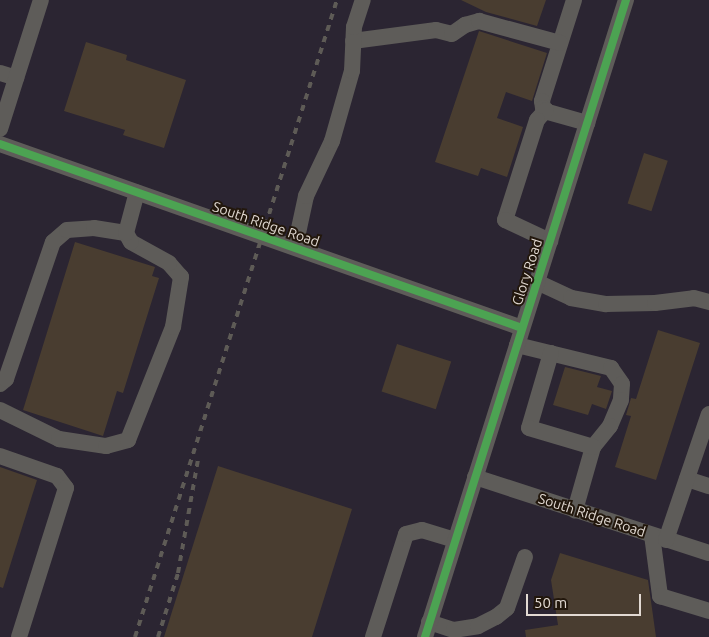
<!DOCTYPE html>
<html>
<head>
<meta charset="utf-8">
<style>
	body { margin:0 }
	#map { position:relative; width:709px; height:637px; overflow:hidden; background:#27201a; font-family:Ubuntu,sans-serif }
	div>[style] { position:absolute }
	[style*='--x'] { left:calc(var(--x)*1px); top:calc(var(--y)*1px); width:calc(var(--w)*1px); rotate:calc(var(--a)*1deg) }
	.industrial>* { inset:0; background:#2b2532; transform-origin:0 0 }
	.building>* { inset:0; background:#493d30; transform-origin:0 0 }
	.minor>* { height:16px; margin:-8px; padding:0 8px; transform-origin:8px; border-radius:8px; background:#5e5c59 }
	.rail>* { height:4px; margin-top:-2px; transform-origin:0; background:repeating-linear-gradient(90deg,#5e5b56 0 6px,transparent 0 12px) }
	.cycleway>* { height:8px; margin:-4px; padding:0 4px; transform-origin:4px; border-radius:4px; background:#4ca352 }
	span { translate:-50% -50%; white-space:nowrap; text-align:center; line-height:1.15; -webkit-text-stroke:4px #22170c; paint-order:stroke }
	.street-label { font-size:14px; color:#e2dad3 }
	.scale { position:absolute; left:526px; top:594px; width:115px; height:22px; box-sizing:border-box; border:2px solid #e2dad3; border-top:0; padding-left:6px; font-size:15px; line-height:18px; white-space:nowrap; color:#e2dad3; -webkit-text-stroke:4px #22170c; paint-order:stroke }
</style>
</head>
<body>
<div id="map">
	<div class="industrial">
		<div style="left:0;top:0;width:709px;height:637px"></div>
	</div>
	<div class="building">
		<div style="clip-path:polygon(461px 0,546px 0,537px 26px,486px 12px)"></div>
		<div style="clip-path:polygon(479px 31px,547px 53px,532px 101px,506px 92px,497px 118px,523px 127px,507px 177px,481px 168px,478px 176px,435px 162px)"></div>
		<div style="clip-path:polygon(86px 42px,127px 55px,126px 60px,186px 80px,164px 148px,123px 135px,125px 130px,64px 111px)"></div>
		<div style="left:644px;top:153px;width:25px;height:53px;rotate:18deg"></div>
		<div style="clip-path:polygon(75px 242px,155px 267px,152px 276px,159px 278px,123px 393px,117px 391px,103px 436px,23px 410px)"></div>
		<div style="clip-path:polygon(658px 330px,700px 343px,656px 480px,615px 467px,631px 416px,626px 415px,631px 398px,636px 399px)"></div>
		<div style="left:397px;top:344px;width:57px;height:50px;rotate:18deg"></div>
		<div style="clip-path:polygon(565px 367px,601px 376px,597px 387px,612px 391px,606px 409px,592px 404px,588px 415px,553px 405px)"></div>
		<div style="clip-path:polygon(218px 466px,352px 509px,312px 637px,164px 637px)"></div>
		<div style="clip-path:polygon(0 467px,37px 480px,3px 588px,0 587px)"></div>
		<div style="clip-path:polygon(560px 553px,648px 580px,656px 637px,526px 637px,525px 630px,558px 625px,551px 580px)"></div>
	</div>
	<div class="minor">
		<div style="--x:574;--y:0;--w:106;--a:107.6"></div>
		<div style="--x:542;--y:101;--w:7;--a:82"></div>
		<div style="--x:543;--y:108;--w:6;--a:39"></div>
		<div style="--x:548;--y:112;--w:41;--a:15.8"></div>
		<div style="--x:353;--y:41;--w:84;--a:-7.5"></div>
		<div style="--x:436;--y:30;--w:16;--a:14"></div>
		<div style="--x:452;--y:34;--w:16;--a:-35"></div>
		<div style="--x:465;--y:25;--w:15;--a:-16"></div>
		<div style="--x:479;--y:21;--w:84;--a:15.2"></div>
		<div style="--x:0;--y:73;--w:17;--a:17"></div>
		<div style="--x:546;--y:110;--w:13;--a:132"></div>
		<div style="--x:537;--y:120;--w:105;--a:107.7"></div>
		<div style="--x:505;--y:220;--w:50;--a:25"></div>
		<div style="--x:0;--y:129;--w:135;--a:-72.4"></div>
		<div style="--x:0;--y:144;--w:553;--a:19.42"></div>
		<div style="--x:295;--y:247;--w:52;--a:-77.8"></div>
		<div style="--x:306;--y:196;--w:61;--a:-64.7"></div>
		<div style="--x:332;--y:141;--w:73;--a:-74.1"></div>
		<div style="--x:352;--y:71;--w:44;--a:-87.4"></div>
		<div style="--x:354;--y:27;--w:28;--a:-72"></div>
		<div style="--x:537;--y:282;--w:38;--a:25"></div>
		<div style="--x:571;--y:298;--w:36;--a:10"></div>
		<div style="--x:606;--y:304;--w:49;--a:-1.2"></div>
		<div style="--x:655;--y:303;--w:39;--a:-7"></div>
		<div style="--x:694;--y:298;--w:16;--a:15"></div>
		<div style="--x:517;--y:345;--w:97;--a:13.7"></div>
		<div style="--x:611;--y:368;--w:19;--a:55"></div>
		<div style="--x:622;--y:384;--w:16;--a:94"></div>
		<div style="--x:621;--y:400;--w:28;--a:113"></div>
		<div style="--x:610;--y:426;--w:27;--a:129"></div>
		<div style="--x:593;--y:447;--w:66;--a:105.9"></div>
		<div style="--x:551;--y:353;--w:78;--a:106.3"></div>
		<div style="--x:529;--y:428;--w:67;--a:16.5"></div>
		<div style="--x:0;--y:384;--w:8;--a:-40"></div>
		<div style="--x:6;--y:379;--w:145;--a:-71.1"></div>
		<div style="--x:53;--y:242;--w:18;--a:-41"></div>
		<div style="--x:67;--y:230;--w:27;--a:-4"></div>
		<div style="--x:94;--y:228;--w:32;--a:9"></div>
		<div style="--x:0;--y:410;--w:66;--a:26.2"></div>
		<div style="--x:59;--y:439;--w:48;--a:8.5"></div>
		<div style="--x:106;--y:446;--w:23;--a:-15"></div>
		<div style="--x:128;--y:440;--w:122;--a:-68.3"></div>
		<div style="--x:173;--y:327;--w:51;--a:-80.9"></div>
		<div style="--x:181;--y:277;--w:18;--a:-131"></div>
		<div style="--x:169;--y:263;--w:43;--a:-151.1"></div>
		<div style="--x:131;--y:242;--w:10;--a:-119"></div>
		<div style="--x:126;--y:233;--w:42;--a:-75"></div>
		<div style="--x:0;--y:456;--w:60;--a:19.3"></div>
		<div style="--x:57;--y:476;--w:15;--a:53"></div>
		<div style="--x:66;--y:488;--w:156;--a:107.5"></div>
		<div style="--x:475;--y:477;--w:246;--a:18"></div>
		<div style="--x:687;--y:479;--w:23;--a:18"></div>
		<div style="--x:652;--y:535;--w:62;--a:82.5"></div>
		<div style="--x:660;--y:596;--w:51;--a:17"></div>
		<div style="--x:666;--y:540;--w:133;--a:-71.2"></div>
		<div style="--x:429;--y:622;--w:26;--a:18"></div>
		<div style="--x:454;--y:630;--w:24;--a:-9"></div>
		<div style="--x:478;--y:626;--w:20;--a:-27"></div>
		<div style="--x:496;--y:617;--w:14;--a:-39"></div>
		<div style="--x:507;--y:608;--w:54;--a:-70.6"></div>
		<div style="--x:373;--y:637;--w:108;--a:-72.2"></div>
		<div style="--x:406;--y:534;--w:16;--a:-14"></div>
		<div style="--x:422;--y:530;--w:34;--a:17"></div>
		<div style="--x:425;--y:637;--w:668;--a:-72.49"></div>
	</div>
	<div class="rail">
		<div style="--x:135;--y:637;--w:668;--a:-72.41"></div>
		<div style="--x:158;--y:637;--w:67;--a:-72.6"></div>
		<div style="--x:178;--y:573;--w:116;--a:-80"></div>
	</div>
	<div class="cycleway">
		<div style="--x:0;--y:144;--w:553;--a:19.42"></div>
		<div style="--x:425;--y:637;--w:668;--a:-72.49"></div>
	</div>
	<div class="street-label">
		<span style="left:266px;top:224px;rotate:19deg">South Ridge Road</span>
		<span style="left:527px;top:272px;rotate:-72deg">Glory Road</span>
		<span style="left:592px;top:515px;rotate:18deg">South Ridge Road</span>
	</div>
	<div class="scale">50 m</div>
</div>
</body>
</html>
